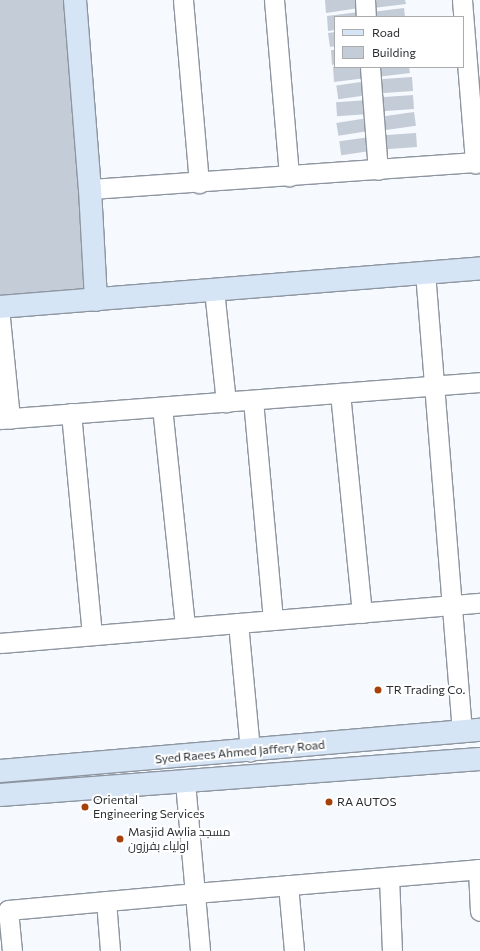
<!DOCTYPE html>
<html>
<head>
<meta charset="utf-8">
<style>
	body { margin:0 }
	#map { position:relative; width:480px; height:951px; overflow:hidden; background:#f6f9fe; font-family:Commissioner,Cairo,sans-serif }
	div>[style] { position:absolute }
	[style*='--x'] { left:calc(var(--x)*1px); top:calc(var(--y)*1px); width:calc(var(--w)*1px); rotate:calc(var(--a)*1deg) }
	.building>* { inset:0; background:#c3ccd7; transform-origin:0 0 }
	.roads { filter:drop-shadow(1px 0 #8d95a0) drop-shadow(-1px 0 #8d95a0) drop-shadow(0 1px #8d95a0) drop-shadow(0 -1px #8d95a0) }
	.street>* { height:19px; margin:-9.5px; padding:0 9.5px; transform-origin:9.5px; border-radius:9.5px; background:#fff }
	.secondary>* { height:22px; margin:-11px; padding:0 11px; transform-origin:11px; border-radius:11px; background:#d6e5f6 }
	.dots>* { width:11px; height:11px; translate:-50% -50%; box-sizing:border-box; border:2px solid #fff; border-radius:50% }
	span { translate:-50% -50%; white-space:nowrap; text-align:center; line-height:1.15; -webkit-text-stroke:4px #fff; paint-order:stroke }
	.poi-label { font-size:12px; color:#2a2e32 }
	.left { translate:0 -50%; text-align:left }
	.street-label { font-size:12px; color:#2a2e32 }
	.legend { position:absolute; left:334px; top:16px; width:130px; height:52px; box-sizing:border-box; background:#fff; border:1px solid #aaabad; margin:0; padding:5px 7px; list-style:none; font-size:12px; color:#2a2e32 }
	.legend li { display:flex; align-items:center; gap:8px; height:20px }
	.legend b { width:20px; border:1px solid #aaabad }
</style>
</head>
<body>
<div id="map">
	<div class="building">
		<div style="clip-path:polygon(0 0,73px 0,96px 300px,0 306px)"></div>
		<div style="clip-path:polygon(325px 0,358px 0,359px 8px,326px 13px)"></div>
		<div style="clip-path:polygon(373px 0,405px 0,406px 4px,373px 8px)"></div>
		<div style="clip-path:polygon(404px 8px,405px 17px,373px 17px,372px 12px)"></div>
		<div style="clip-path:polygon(359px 12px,359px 17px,335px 17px,335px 30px,328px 31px,327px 16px)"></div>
		<div style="clip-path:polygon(335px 32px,335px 46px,330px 47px,328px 33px)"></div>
		<div style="clip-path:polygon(331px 50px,335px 50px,335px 64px,332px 65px)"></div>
		<div style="clip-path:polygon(333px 67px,365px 67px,366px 78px,334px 82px)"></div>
		<div style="clip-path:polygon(377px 67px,409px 67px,410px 73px,377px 77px)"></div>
		<div style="left:412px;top:77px;width:14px;height:32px;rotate:86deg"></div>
		<div style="left:368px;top:81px;width:14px;height:32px;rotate:82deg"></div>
		<div style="left:413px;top:95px;width:14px;height:32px;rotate:86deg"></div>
		<div style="left:368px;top:100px;width:14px;height:32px;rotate:86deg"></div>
		<div style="left:414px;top:112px;width:14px;height:32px;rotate:82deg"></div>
		<div style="left:368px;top:118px;width:13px;height:32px;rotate:81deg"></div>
		<div style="left:416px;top:133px;width:14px;height:32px;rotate:86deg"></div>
		<div style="left:370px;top:137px;width:14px;height:31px;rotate:82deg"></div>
	</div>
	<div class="roads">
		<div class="street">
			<div style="--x:183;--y:0;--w:184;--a:85"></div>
			<div style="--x:274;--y:0;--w:177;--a:85.1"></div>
			<div style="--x:365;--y:0;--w:17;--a:87"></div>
			<div style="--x:462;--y:0;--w:164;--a:85.4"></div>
			<div style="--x:370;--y:67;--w:103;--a:85.6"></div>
			<div style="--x:90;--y:189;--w:391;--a:-4"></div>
			<div style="--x:425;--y:272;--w:460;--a:85.4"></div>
			<div style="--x:214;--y:290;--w:113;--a:83.9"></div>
			<div style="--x:0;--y:318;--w:101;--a:84.3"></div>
			<div style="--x:340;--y:393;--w:221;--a:84.3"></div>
			<div style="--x:253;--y:400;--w:221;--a:84.8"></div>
			<div style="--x:162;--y:407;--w:221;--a:84"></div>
			<div style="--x:71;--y:413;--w:223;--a:84.6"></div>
			<div style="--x:0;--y:419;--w:481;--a:-4.4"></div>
			<div style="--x:238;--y:623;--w:129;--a:84.6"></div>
			<div style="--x:0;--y:643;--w:482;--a:-4.8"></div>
			<div style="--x:185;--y:782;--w:170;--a:84.9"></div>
			<div style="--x:389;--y:877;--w:74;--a:87.7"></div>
			<div style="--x:288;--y:885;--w:66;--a:84.8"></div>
			<div style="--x:106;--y:901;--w:50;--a:85.4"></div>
			<div style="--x:12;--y:951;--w:41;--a:-95.6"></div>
			<div style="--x:8;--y:910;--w:188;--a:-5.2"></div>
			<div style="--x:195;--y:893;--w:284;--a:-4.8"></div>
			<div style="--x:478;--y:869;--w:42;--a:87.3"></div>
		</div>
		<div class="secondary">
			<div style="--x:75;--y:0;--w:190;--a:85.5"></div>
			<div style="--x:90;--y:189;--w:111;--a:86.9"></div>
			<div style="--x:0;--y:307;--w:482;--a:-4.6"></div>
			<div style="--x:0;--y:771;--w:482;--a:-4.9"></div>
			<div style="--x:0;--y:795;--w:481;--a:-4.3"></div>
		</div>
	</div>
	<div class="dots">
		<div style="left:378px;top:690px;background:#a54109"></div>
		<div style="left:329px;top:802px;background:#a54109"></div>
		<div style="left:85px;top:807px;background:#a54109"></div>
		<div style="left:120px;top:839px;background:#a54109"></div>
	</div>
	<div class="poi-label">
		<span class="left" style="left:386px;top:690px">TR Trading Co.</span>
		<span class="left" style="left:93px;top:807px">Oriental<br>Engineering Services</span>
		<span class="left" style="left:337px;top:802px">RA AUTOS</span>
		<span class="left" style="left:128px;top:839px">Masjid Awlia مسجد<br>اولیاء بفرزون</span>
	</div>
	<div class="street-label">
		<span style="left:240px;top:752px;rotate:-5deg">Syed Raees Ahmed Jaffery Road</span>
	</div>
	<ul class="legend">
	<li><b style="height:5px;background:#d6e5f6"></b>Road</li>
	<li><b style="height:11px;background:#c3ccd7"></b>Building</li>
	</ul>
</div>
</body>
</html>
